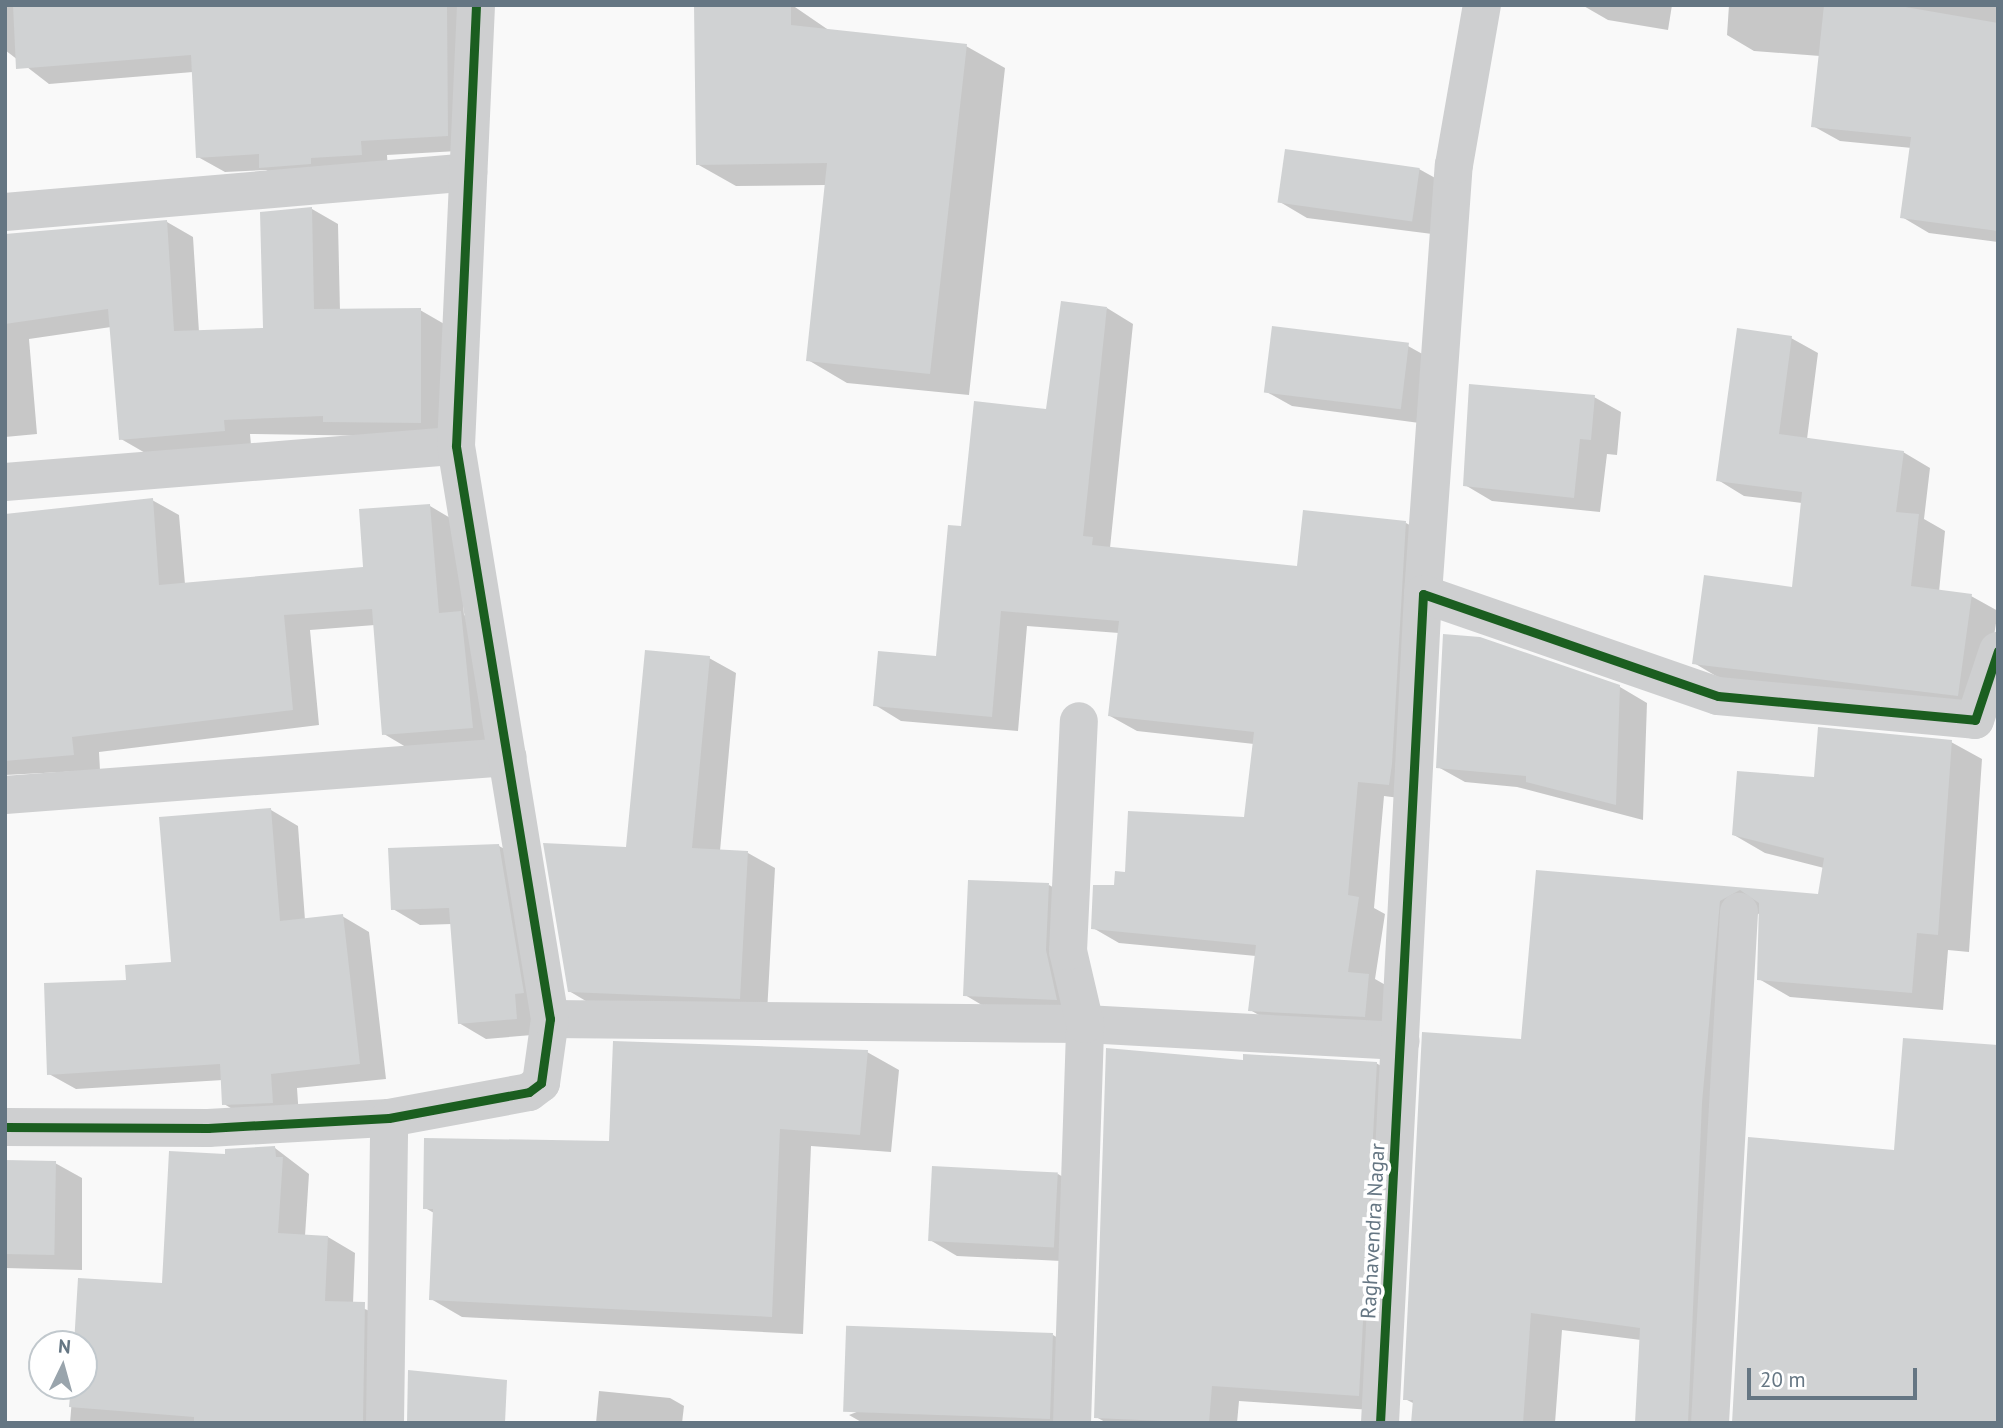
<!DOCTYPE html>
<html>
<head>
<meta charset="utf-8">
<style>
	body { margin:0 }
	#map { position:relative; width:2003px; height:1428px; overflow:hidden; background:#f9f9f9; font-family:"PT Sans",sans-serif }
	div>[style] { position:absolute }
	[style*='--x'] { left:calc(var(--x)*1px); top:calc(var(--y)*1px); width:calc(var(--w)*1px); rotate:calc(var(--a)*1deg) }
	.shadow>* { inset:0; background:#0003 }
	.building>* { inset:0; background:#d0d2d3; transform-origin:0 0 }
	.street>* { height:38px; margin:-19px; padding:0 19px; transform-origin:19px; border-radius:19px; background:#cecfd0 }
	.cycleway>* { height:9px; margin:-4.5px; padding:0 4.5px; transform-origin:4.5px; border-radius:4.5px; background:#1b5e20 }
	span { translate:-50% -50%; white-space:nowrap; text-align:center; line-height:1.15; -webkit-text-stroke:7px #fff; paint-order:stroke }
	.street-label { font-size:21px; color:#657683 }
	.frame { position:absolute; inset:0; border:7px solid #657683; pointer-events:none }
	.north { position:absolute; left:28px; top:1330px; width:70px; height:70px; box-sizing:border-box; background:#fff; border:2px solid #c1c8cd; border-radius:50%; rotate:5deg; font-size:19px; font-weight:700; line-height:28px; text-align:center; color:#657683 }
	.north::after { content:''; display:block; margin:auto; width:24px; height:32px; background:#99a4ac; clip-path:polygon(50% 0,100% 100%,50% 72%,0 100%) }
	.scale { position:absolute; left:1747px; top:1368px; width:170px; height:32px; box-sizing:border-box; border:4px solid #657683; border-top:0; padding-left:9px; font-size:21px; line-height:24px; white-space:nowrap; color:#657683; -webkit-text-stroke:5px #fff; paint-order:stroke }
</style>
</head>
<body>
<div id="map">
	<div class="shadow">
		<div style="clip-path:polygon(5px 5px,481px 5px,475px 150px,387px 155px,388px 170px,288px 183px,266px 170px,225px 172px,198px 157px,193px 72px,49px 84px,5px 50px)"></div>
		<div style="clip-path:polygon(696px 5px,792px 5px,830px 31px,966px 46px,1005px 68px,969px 395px,847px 383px,808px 360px,826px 185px,736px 186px,697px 164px)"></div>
		<div style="clip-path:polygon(1582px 5px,1672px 5px,1668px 30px,1608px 20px)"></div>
		<div style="clip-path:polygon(1729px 5px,1998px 5px,1998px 242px,1929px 233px,1902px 217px,1912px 148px,1840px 141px,1813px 126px,1820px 56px,1754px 51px,1727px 35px)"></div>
		<div style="clip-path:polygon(1419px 169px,1446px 184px,1440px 235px,1307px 218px,1280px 202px)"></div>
		<div style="clip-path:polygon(312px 209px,338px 224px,340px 311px,420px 310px,446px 325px,447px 437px,250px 434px,251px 445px,147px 454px,121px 439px,111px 327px,29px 339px,37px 434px,5px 437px,5px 235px,167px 222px,193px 237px,199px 332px,264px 329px)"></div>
		<div style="clip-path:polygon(1107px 308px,1133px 324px,1110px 548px,1299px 568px,1406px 523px,1433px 538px,1415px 800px,1384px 796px,1374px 908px,1385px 914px,1375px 979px,1396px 991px,1391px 1031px,1277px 1025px,1250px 1010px,1256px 956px,1119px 943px,1093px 928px,1126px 874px,1246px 819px,1254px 744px,1137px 731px,1110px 716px,1119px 633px,1027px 626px,1018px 731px,901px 721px,875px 705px,938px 658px,963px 528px,1048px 411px)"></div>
		<div style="clip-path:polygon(1791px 338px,1818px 353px,1807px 439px,1903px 452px,1930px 468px,1924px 519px,1945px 531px,1939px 592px,1971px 596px,1998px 611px,1982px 710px,1721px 679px,1694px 663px,1793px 589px,1802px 503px,1744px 496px,1718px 480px)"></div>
		<div style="clip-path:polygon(1408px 346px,1435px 361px,1427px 424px,1292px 406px,1265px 391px)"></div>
		<div style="clip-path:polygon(1594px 397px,1621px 412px,1617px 455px,1607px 454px,1600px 512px,1492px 501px,1465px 485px)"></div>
		<div style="clip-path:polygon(152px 500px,179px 515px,185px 584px,365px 569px,430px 506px,457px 522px,464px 615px,488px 629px,500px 743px,411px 750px,384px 734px,375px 625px,310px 630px,319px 725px,99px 752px,100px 770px,5px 775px,5px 515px)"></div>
		<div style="clip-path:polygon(709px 658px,736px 673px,720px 851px,748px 853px,775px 868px,767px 1013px,596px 1007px,569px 991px)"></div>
		<div style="clip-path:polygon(1620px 687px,1647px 703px,1643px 820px,1517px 787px,1465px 782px,1438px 767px)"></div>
		<div style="clip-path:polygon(1951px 742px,1982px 759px,1969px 952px,1948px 950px,1943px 1010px,1790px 997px,1759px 979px,1760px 913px,1751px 918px,1719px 1423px,1637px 1423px,1641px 1340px,1562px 1330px,1555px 1423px,1413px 1423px,1415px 1404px,1405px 1399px,1522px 1041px,1537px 872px,1819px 896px,1824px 868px,1765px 853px,1734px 835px,1815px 779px)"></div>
		<div style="clip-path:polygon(271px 810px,298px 826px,305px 920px,342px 916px,369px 932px,386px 1079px,297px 1088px,299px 1117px,251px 1120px,224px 1104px,223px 1080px,76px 1089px,49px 1074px,128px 981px,173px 964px)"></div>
		<div style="clip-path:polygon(499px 846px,526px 861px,544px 1034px,486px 1039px,459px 1023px,452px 924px,420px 925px,393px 909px)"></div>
		<div style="clip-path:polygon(1049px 885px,1076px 900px,1083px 1014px,992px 1011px,965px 995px)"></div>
		<div style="clip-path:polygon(867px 1052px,899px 1070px,891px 1152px,811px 1146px,803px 1334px,462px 1317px,431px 1299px,434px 1213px,425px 1208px)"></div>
		<div style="clip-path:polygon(1244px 1062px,1376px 1063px,1403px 1079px,1386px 1411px,1239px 1401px,1237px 1423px,1107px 1423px,1096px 1417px)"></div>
		<div style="clip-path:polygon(275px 1148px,309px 1174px,305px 1236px,328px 1237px,355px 1253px,353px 1304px,391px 1320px,375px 1423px,70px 1423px,73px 1386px,84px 1386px,84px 1344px,75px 1344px,163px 1285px,227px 1156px)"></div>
		<div style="clip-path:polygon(5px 1162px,55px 1163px,82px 1178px,82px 1270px,5px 1268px)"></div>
		<div style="clip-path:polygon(1058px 1174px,1085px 1190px,1082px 1262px,957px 1256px,930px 1240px)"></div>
		<div style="clip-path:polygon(1053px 1335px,1080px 1351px,1077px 1423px,863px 1423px,849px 1415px)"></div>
		<div style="clip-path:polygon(599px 1391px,670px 1398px,684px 1406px,682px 1423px,596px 1423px)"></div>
	</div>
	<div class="building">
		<div style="clip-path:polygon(13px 5px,447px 5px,448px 136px,361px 141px,362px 155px,311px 158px,311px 164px,259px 168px,259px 154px,196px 158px,191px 55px,16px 69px)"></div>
		<div style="clip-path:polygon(694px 5px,791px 5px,791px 25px,967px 44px,930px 374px,806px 361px,827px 163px,696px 165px)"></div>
		<div style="clip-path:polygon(1824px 5px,1894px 5px,1998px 23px,1998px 231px,1900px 218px,1911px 137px,1811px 127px)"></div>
		<div style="left:1285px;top:149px;width:136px;height:54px;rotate:8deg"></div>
		<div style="clip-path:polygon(312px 207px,314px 309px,421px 308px,421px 423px,323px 422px,323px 416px,224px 420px,225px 431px,119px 440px,108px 309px,5px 324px,5px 234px,167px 220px,174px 331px,263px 328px,260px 212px)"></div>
		<div style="clip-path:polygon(1061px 301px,1107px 307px,1083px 536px,1093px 537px,1092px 545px,1297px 566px,1303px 510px,1406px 521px,1392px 764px,1389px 785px,1358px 782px,1348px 895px,1359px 897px,1348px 972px,1369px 974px,1365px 1017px,1248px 1011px,1256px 945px,1091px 929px,1093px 885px,1114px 885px,1115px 871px,1125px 872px,1128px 811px,1244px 817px,1254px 732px,1108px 716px,1119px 621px,1001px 611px,992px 717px,873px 706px,878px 651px,936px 656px,948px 525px,961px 526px,974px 401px,1046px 409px)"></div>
		<div style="left:1272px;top:326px;width:138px;height:67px;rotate:7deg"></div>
		<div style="clip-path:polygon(1737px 328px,1792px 336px,1779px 434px,1904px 451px,1896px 512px,1919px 514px,1911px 586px,1972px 594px,1958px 696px,1692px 664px,1704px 575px,1792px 587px,1802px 492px,1716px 481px)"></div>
		<div style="clip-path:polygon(1469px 384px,1595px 395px,1591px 440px,1580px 439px,1574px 498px,1463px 486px)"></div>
		<div style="clip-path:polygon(153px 498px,159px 585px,363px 567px,359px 509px,430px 504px,439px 613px,461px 611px,473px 728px,382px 735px,372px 609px,284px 615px,293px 710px,72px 737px,74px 755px,5px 761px,5px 514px)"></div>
		<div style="clip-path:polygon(1443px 634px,1480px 637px,1620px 685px,1616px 805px,1526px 782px,1526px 776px,1436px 768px)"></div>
		<div style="clip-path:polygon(645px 650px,710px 656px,692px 848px,748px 851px,740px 999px,568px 992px,543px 843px,626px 847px)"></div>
		<div style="clip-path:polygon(1818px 727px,1952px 740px,1938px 935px,1917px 933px,1912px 993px,1757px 980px,1759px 903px,1740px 890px,1720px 901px,1702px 1103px,1688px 1423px,1635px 1423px,1640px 1328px,1531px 1313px,1523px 1423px,1411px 1423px,1413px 1400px,1403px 1400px,1422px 1032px,1521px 1039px,1536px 870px,1818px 894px,1824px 858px,1732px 835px,1737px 771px,1814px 777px)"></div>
		<div style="clip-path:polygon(271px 808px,280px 921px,343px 914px,360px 1064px,271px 1074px,273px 1103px,222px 1105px,220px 1064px,47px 1075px,44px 983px,126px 980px,125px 965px,171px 962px,159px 817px)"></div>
		<div style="clip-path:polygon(499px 844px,524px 993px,515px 994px,517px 1019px,458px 1024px,449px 908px,391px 910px,388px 848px)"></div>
		<div style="clip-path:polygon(968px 880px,1049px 883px,1046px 950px,1057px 1000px,963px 996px)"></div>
		<div style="clip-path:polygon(1903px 1038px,1998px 1045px,1998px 1423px,1732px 1423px,1748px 1137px,1894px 1150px)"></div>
		<div style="clip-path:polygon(613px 1041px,868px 1050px,860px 1135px,780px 1129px,772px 1317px,429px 1300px,433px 1209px,423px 1209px,424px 1138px,609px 1141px)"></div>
		<div style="clip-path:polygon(1106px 1048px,1243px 1060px,1243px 1054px,1377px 1062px,1359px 1396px,1212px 1386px,1209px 1423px,1094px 1418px)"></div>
		<div style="clip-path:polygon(275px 1146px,276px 1157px,283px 1157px,278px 1233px,328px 1236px,325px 1301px,365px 1302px,363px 1423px,194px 1423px,194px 1417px,69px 1407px,71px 1386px,84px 1386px,84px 1344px,74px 1344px,78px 1278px,162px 1283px,169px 1151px,225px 1154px,225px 1149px)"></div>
		<div style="left:5px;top:1160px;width:51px;height:94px;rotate:1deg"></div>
		<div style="left:932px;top:1166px;width:126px;height:75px;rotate:3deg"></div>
		<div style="left:1053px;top:1333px;width:86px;height:207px;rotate:92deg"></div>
		<div style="clip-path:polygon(408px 1370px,507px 1380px,505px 1423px,407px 1423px)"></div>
	</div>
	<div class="street">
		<div style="--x:5;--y:212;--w:465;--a:-4.9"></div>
		<div style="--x:5;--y:482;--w:452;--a:-4.6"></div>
		<div style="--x:1423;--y:594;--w:430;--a:-85.9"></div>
		<div style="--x:1454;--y:165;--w:162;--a:-80.1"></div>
		<div style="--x:5;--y:795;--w:504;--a:-4.32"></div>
		<div style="--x:550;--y:1019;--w:535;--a:0.54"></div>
		<div style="--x:1085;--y:1024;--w:316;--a:3.1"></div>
		<div style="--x:5;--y:1127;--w:203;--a:0.3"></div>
		<div style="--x:208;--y:1128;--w:181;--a:-3.2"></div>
		<div style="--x:389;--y:1118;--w:142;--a:-10.5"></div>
		<div style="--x:529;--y:1092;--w:15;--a:-37"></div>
		<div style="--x:541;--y:1083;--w:65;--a:-82"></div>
		<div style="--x:550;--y:1019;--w:581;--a:-99.32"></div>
		<div style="--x:456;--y:446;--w:441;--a:-87.4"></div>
		<div style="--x:385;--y:1423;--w:305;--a:-89.2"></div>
		<div style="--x:1072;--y:1423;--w:399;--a:-88.1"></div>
		<div style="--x:1085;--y:1024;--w:75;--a:-103.1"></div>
		<div style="--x:1068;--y:951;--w:230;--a:-87.3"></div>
		<div style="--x:1380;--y:1423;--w:830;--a:-87.03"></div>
		<div style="--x:1423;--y:594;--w:312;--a:19.1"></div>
		<div style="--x:1718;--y:696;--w:258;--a:5.3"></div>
		<div style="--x:1975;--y:720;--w:73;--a:-71.6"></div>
		<div style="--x:1710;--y:1423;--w:512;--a:-86.75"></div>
	</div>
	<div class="cycleway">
		<div style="--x:5;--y:1127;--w:203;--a:0.3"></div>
		<div style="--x:208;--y:1128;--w:181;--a:-3.2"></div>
		<div style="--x:389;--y:1118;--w:142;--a:-10.5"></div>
		<div style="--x:529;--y:1092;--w:15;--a:-37"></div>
		<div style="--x:541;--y:1083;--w:65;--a:-82"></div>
		<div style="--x:550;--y:1019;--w:581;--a:-99.32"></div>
		<div style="--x:456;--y:446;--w:441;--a:-87.4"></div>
		<div style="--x:1380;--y:1423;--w:830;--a:-87.03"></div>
		<div style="--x:1423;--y:594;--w:312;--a:19.1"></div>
		<div style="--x:1718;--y:696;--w:258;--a:5.3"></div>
		<div style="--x:1975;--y:720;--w:73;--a:-71.6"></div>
	</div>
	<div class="street-label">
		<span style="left:1373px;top:1231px;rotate:-87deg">Raghavendra Nagar</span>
	</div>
	<div class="frame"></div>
	<div class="north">N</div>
	<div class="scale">20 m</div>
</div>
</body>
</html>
